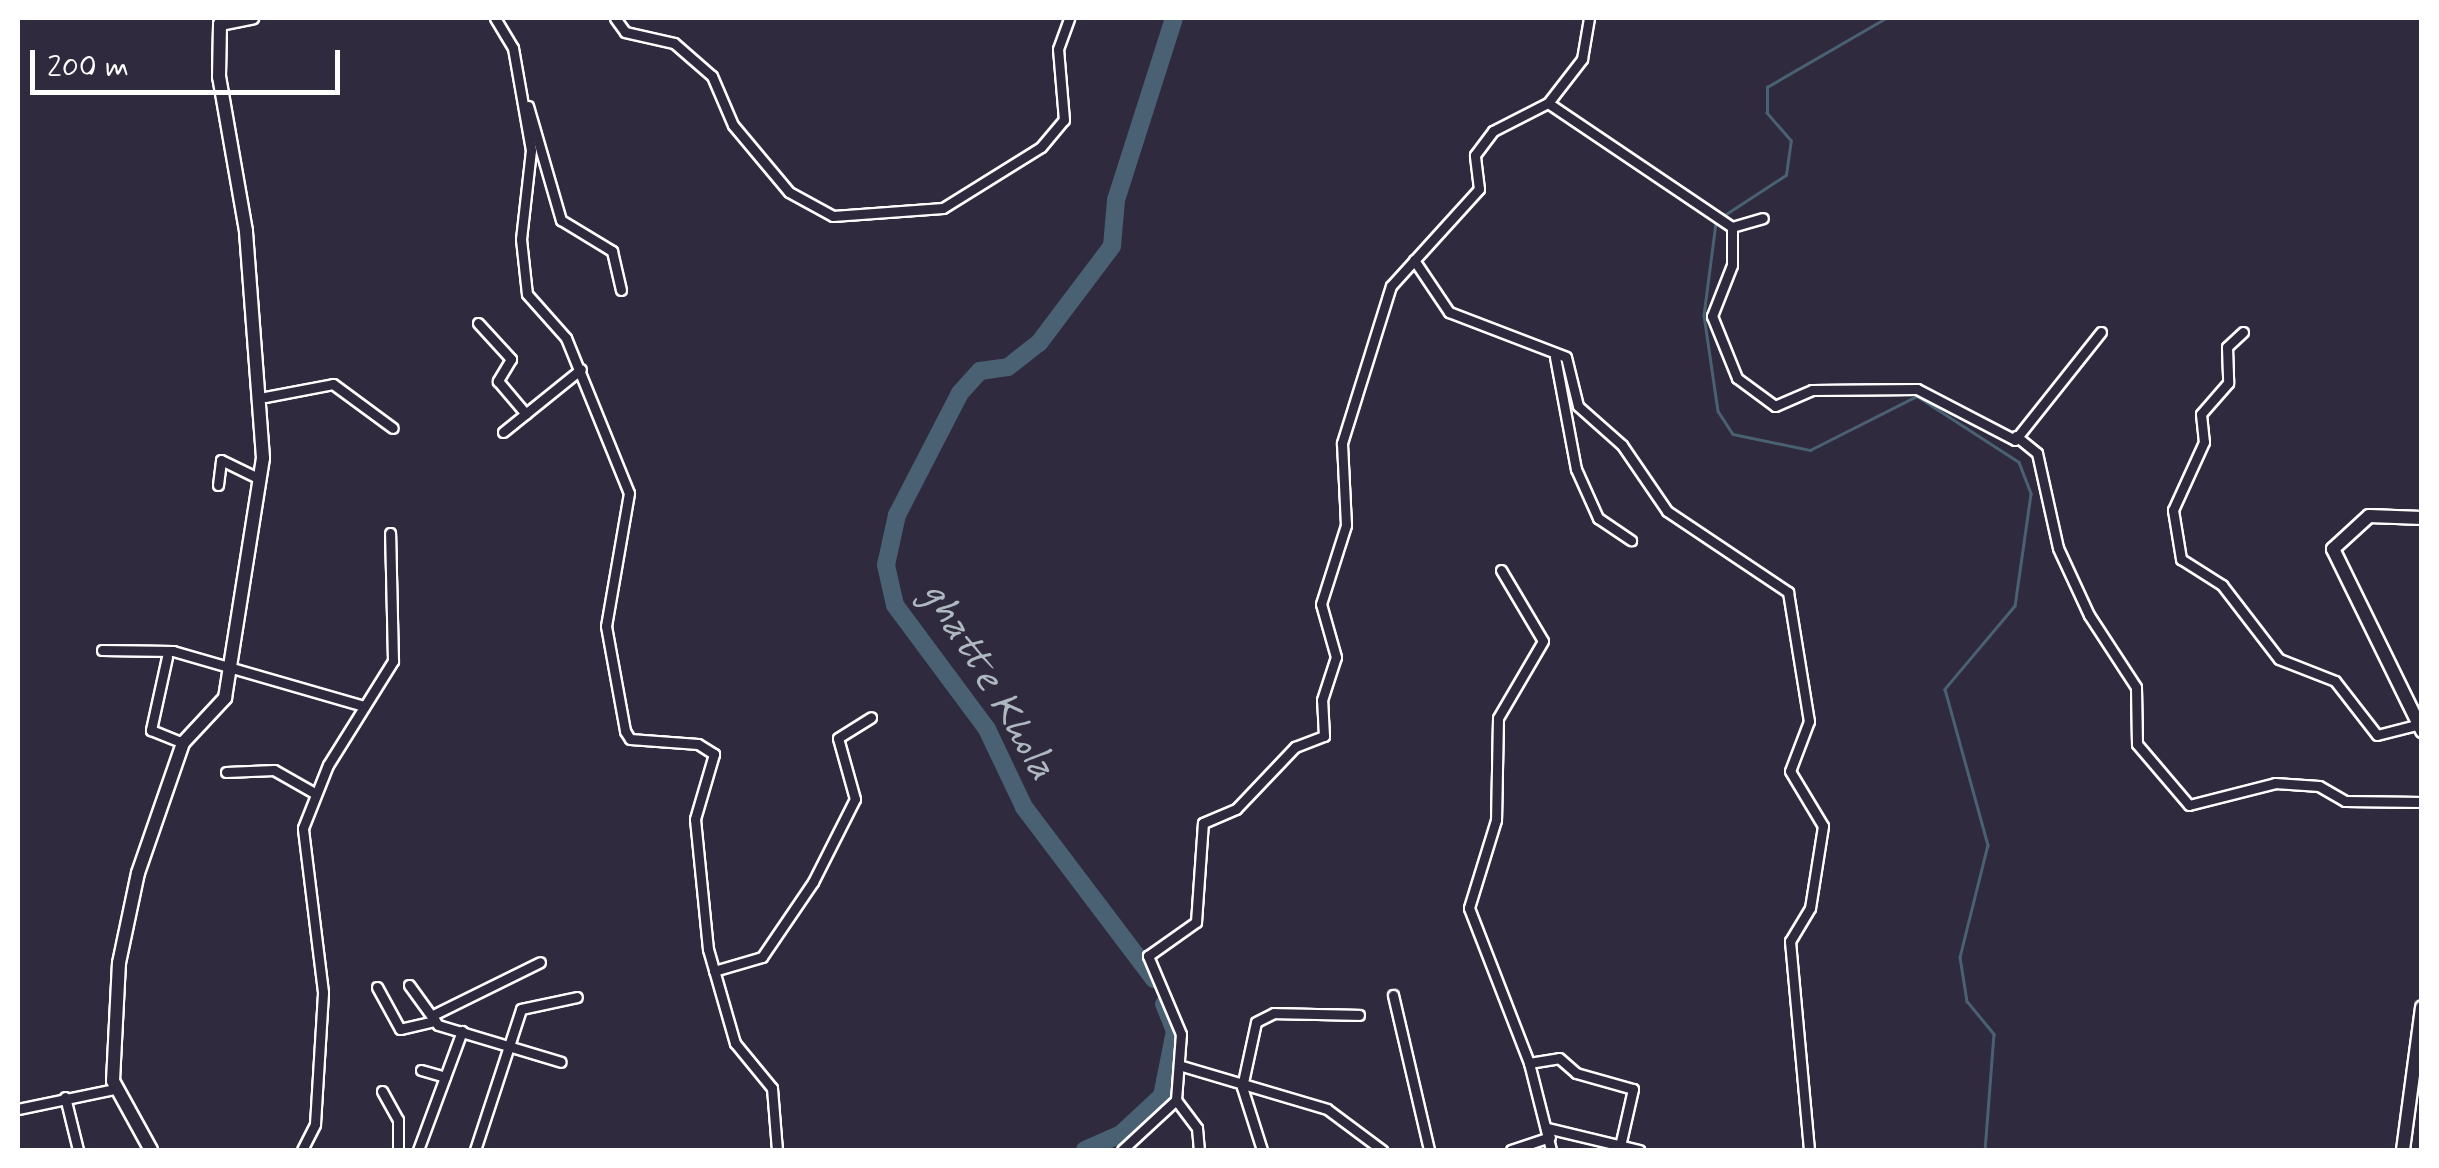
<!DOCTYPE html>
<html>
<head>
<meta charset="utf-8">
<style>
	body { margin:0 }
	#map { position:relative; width:2439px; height:1168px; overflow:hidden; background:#2f2a3d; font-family:Mynerve,sans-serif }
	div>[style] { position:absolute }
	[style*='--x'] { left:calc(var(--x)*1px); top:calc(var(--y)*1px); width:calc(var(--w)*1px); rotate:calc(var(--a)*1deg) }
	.stream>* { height:2.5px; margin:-1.25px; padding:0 1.25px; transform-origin:1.25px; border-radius:1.25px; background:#496172 }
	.river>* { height:18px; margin:-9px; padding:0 9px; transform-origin:9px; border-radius:9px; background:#496172 }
	.roads { filter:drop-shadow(2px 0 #fff) drop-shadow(-2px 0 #fff) drop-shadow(0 2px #fff) drop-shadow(0 -2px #fff) }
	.street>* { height:9px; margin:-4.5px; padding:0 4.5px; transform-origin:4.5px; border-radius:4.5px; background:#2f2a3d }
	.secondary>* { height:12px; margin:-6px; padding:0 6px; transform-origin:6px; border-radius:6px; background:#2f2a3d }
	span { translate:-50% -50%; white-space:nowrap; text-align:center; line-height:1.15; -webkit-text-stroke:8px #2f2a3d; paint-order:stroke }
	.water-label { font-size:40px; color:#adb8c0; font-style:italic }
	.frame { position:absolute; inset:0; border:20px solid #fff; pointer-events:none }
	.scale { position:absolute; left:30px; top:50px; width:310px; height:45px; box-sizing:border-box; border:5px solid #fff; border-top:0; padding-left:12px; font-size:30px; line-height:35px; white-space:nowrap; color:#fff; -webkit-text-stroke:8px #2f2a3d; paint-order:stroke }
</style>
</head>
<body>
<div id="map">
	<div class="stream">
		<div style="--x:1723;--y:216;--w:75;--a:-33.1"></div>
		<div style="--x:1786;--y:175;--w:34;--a:-82"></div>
		<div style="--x:1791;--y:141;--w:37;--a:-131"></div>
		<div style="--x:1767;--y:113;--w:26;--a:-90"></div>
		<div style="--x:1767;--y:87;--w:138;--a:-30.1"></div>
		<div style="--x:1716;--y:223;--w:93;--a:97.4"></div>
		<div style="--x:1704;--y:315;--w:97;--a:81.7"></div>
		<div style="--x:1718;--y:411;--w:27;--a:57"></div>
		<div style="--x:1733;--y:434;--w:79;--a:11.7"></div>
		<div style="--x:1810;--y:450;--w:120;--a:-26.8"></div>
		<div style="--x:1917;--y:396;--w:121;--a:32.9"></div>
		<div style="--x:2019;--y:462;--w:34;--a:69"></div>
		<div style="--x:2031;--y:494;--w:113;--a:98.1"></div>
		<div style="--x:2015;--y:606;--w:109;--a:130.1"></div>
		<div style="--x:1945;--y:689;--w:162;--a:74.6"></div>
		<div style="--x:1988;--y:845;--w:115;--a:104"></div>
		<div style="--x:1960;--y:957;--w:45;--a:81"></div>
		<div style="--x:1967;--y:1001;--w:43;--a:50.7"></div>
		<div style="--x:1994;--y:1034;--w:116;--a:94.4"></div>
	</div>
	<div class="river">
		<div style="--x:1154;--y:979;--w:216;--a:-127.1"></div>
		<div style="--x:1024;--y:807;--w:86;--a:-115.4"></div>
		<div style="--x:987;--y:729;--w:154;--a:-126.6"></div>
		<div style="--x:895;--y:605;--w:41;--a:-102.7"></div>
		<div style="--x:886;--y:565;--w:51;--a:-77.6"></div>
		<div style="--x:897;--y:515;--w:137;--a:-62.7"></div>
		<div style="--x:960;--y:393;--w:30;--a:-48"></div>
		<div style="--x:980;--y:371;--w:28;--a:-8"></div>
		<div style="--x:1008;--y:367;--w:39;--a:-38"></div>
		<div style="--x:1039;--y:343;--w:121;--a:-53"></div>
		<div style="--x:1112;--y:246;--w:46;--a:-85"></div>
		<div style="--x:1116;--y:200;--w:191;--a:-72.3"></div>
		<div style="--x:1085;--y:1150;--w:39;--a:-24"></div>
		<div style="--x:1121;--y:1134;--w:56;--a:-42.8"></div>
		<div style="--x:1162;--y:1096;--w:66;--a:-78.7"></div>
		<div style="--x:1175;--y:1031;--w:29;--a:-112"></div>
	</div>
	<div class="roads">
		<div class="street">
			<div style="--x:495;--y:18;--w:35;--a:59"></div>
			<div style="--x:513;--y:48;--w:104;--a:80"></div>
			<div style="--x:531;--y:150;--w:90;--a:96.4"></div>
			<div style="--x:521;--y:239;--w:55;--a:83.8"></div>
			<div style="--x:527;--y:294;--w:59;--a:48.4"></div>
			<div style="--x:566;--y:338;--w:167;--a:67.9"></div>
			<div style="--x:629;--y:493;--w:135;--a:99.8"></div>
			<div style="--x:606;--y:626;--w:107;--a:79.7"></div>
			<div style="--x:625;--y:731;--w:9;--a:58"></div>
			<div style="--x:630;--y:739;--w:68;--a:4.2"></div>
			<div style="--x:698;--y:744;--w:19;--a:32"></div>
			<div style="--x:714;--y:754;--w:68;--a:106.3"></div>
			<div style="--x:695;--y:819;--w:131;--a:84.3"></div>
			<div style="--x:708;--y:949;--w:98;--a:74"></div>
			<div style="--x:735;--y:1043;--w:58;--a:50.6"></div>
			<div style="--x:772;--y:1088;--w:62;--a:85.4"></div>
			<div style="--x:615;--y:18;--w:17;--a:54"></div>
			<div style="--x:625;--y:32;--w:50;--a:12.7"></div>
			<div style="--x:674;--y:43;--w:50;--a:41"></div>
			<div style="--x:712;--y:76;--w:53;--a:66.8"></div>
			<div style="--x:733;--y:125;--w:87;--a:50.1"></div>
			<div style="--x:789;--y:192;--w:50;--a:28.6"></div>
			<div style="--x:833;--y:216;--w:110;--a:-4.2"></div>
			<div style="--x:943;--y:208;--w:115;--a:-31.9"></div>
			<div style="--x:1041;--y:147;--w:35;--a:-50"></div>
			<div style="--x:1064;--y:120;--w:71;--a:-94.8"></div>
			<div style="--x:1058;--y:49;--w:33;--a:-70"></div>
			<div style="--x:1548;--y:103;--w:222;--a:34"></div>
			<div style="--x:1732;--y:227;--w:32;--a:-16"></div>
			<div style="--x:528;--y:106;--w:119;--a:73.9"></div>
			<div style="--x:561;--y:220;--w:60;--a:31.3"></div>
			<div style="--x:612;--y:251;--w:40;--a:77"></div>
			<div style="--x:1732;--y:227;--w:38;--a:90"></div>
			<div style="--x:1732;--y:265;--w:55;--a:111.4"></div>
			<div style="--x:1712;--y:316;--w:67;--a:68"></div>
			<div style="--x:1737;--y:378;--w:47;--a:36.4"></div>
			<div style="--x:1775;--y:406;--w:40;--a:-23.4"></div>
			<div style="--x:1812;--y:390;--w:105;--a:-0.5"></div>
			<div style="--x:1917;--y:389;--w:110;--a:27.5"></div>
			<div style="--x:2015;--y:440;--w:138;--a:-51.5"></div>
			<div style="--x:1414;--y:260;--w:63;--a:56.1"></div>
			<div style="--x:1449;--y:312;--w:125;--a:21"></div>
			<div style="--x:1566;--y:357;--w:50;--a:76.2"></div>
			<div style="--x:1578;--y:406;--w:59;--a:41.6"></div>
			<div style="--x:1622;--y:445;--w:80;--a:55.7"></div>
			<div style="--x:1667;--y:511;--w:146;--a:33.8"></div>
			<div style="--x:1788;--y:592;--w:131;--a:80.8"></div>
			<div style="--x:1809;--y:721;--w:53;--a:110.8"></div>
			<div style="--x:1790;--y:771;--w:64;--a:59"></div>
			<div style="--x:1823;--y:826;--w:83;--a:99"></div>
			<div style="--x:1810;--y:908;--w:39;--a:121"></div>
			<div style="--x:1790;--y:941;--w:210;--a:84.8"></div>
			<div style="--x:478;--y:323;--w:49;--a:47.5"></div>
			<div style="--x:511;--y:359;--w:26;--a:121"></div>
			<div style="--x:498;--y:381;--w:43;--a:49.7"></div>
			<div style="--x:2243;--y:332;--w:22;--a:137"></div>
			<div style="--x:2227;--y:347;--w:36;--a:88"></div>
			<div style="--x:2228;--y:383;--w:41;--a:131.1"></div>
			<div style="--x:2201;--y:414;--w:28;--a:84"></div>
			<div style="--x:2204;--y:442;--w:75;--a:114.5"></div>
			<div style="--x:2173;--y:510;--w:50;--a:80.7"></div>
			<div style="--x:2181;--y:559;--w:49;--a:32.4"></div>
			<div style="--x:2222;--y:585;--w:93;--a:52.4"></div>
			<div style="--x:2279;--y:659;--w:60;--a:21.4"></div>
			<div style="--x:2335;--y:681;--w:68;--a:52.1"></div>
			<div style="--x:2377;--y:735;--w:40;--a:-14.4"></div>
			<div style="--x:1555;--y:357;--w:114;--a:79.4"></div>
			<div style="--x:1576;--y:469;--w:54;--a:65.8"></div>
			<div style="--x:1598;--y:518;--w:40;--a:34"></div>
			<div style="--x:265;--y:397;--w:69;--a:-10.8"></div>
			<div style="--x:333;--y:384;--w:74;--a:36.3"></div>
			<div style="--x:503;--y:432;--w:100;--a:-38.9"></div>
			<div style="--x:2016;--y:436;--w:27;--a:39"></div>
			<div style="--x:2037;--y:453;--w:97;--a:77.5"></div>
			<div style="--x:2058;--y:548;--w:74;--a:65.2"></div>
			<div style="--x:2089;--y:615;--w:86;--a:56.9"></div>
			<div style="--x:2136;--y:687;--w:57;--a:89"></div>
			<div style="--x:2137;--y:744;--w:80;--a:49.6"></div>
			<div style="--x:2189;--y:805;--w:89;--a:-14.3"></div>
			<div style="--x:2275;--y:783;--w:44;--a:3.9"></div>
			<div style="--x:2319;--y:786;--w:30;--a:30"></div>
			<div style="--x:2345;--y:801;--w:77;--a:0.7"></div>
			<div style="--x:218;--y:485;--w:25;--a:-83"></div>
			<div style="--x:221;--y:460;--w:43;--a:26"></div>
			<div style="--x:1501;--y:570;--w:82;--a:59.4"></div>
			<div style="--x:1543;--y:641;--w:89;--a:120.3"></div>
			<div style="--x:1498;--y:718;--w:102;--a:91.1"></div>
			<div style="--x:1496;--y:820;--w:92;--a:107.1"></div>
			<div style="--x:1469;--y:908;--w:166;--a:68.8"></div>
			<div style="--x:1529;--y:1063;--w:90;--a:75.8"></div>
			<div style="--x:102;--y:650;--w:71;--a:0.8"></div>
			<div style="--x:173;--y:651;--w:199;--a:16.1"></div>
			<div style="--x:167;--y:657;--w:75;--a:102.4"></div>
			<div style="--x:151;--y:730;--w:35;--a:22"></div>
			<div style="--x:226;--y:772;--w:48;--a:-2.4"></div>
			<div style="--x:274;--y:770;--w:48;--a:29.7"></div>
			<div style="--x:714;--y:971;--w:50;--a:-16.3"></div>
			<div style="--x:762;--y:957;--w:91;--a:-55.8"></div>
			<div style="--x:813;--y:882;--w:93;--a:-63.2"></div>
			<div style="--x:855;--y:799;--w:63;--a:-105.6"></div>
			<div style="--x:838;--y:738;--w:39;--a:-32"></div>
			<div style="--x:409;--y:985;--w:49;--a:54.1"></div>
			<div style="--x:438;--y:1025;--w:128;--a:16.7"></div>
			<div style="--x:377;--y:987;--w:48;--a:61.3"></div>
			<div style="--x:400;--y:1029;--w:36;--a:-13"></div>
			<div style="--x:1393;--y:995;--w:159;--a:76.9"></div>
			<div style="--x:435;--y:1014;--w:117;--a:-26.3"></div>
			<div style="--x:1529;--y:1063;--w:30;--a:-9"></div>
			<div style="--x:1559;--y:1058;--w:23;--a:41"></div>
			<div style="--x:1576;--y:1073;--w:59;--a:15.7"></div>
			<div style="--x:1633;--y:1089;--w:58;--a:102.8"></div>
			<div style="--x:1182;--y:1066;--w:151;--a:16.5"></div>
			<div style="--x:1327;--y:1109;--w:69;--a:36.7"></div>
			<div style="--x:421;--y:1070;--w:25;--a:16"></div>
			<div style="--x:382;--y:1091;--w:33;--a:61"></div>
			<div style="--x:398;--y:1120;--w:30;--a:90"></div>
			<div style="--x:65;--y:1097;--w:55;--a:76.2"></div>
			<div style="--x:1176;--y:1100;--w:35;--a:53"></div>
			<div style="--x:1197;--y:1128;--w:22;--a:85"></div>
			<div style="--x:18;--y:1109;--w:99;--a:-11.7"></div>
			<div style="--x:1547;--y:1128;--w:95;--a:13.4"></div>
			<div style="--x:302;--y:1150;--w:29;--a:-63"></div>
			<div style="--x:315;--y:1124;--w:132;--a:-86.5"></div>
			<div style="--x:323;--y:992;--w:165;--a:-97"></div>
			<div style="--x:303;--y:828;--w:68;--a:-68.4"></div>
			<div style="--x:328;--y:765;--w:123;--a:-58"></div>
			<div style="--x:393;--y:661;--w:128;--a:-91.3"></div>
			<div style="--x:418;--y:1150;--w:127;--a:-69.7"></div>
			<div style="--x:475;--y:1150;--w:148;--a:-71.9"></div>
			<div style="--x:521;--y:1009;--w:57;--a:-12.1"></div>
			<div style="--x:1122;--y:1150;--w:74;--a:-42.8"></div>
			<div style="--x:1176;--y:1100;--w:66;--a:-85.7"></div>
			<div style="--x:1181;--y:1034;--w:85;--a:-112.9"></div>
			<div style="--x:1148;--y:956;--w:59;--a:-35.3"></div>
			<div style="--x:1196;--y:922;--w:99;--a:-86"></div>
			<div style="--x:1203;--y:823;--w:36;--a:-23"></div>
			<div style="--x:1236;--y:809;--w:86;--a:-46.4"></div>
			<div style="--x:1295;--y:747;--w:31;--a:-21"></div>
			<div style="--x:1324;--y:736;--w:36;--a:-93"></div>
			<div style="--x:1322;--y:700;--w:45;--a:-72"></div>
			<div style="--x:1336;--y:657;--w:55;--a:-105.8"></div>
			<div style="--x:1321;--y:604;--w:83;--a:-72.4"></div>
			<div style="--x:1346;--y:525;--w:82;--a:-92.8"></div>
			<div style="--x:1342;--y:443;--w:164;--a:-72.7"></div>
			<div style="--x:1391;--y:286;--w:131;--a:-47.8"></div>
			<div style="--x:1479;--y:189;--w:34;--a:-97"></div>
			<div style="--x:1475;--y:155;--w:30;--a:-53"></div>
			<div style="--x:1493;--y:131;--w:62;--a:-27"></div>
			<div style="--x:1548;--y:103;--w:56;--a:-52.3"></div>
			<div style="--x:1582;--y:59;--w:42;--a:-80.3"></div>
			<div style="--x:1262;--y:1150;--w:66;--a:-107.6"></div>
			<div style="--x:1242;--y:1087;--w:66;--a:-77.8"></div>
			<div style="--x:1256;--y:1022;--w:20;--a:-27"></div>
			<div style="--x:1274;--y:1013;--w:85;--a:1.3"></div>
			<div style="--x:1511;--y:1150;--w:41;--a:-18.4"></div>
		</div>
		<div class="secondary">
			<div style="--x:2422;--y:518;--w:53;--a:-177.8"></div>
			<div style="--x:2369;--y:516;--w:49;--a:137.5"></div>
			<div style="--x:2333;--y:549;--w:203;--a:63.9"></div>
			<div style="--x:151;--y:1150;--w:79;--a:-118.8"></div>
			<div style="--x:113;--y:1081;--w:118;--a:-87.1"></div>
			<div style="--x:119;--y:963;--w:92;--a:-78.1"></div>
			<div style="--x:138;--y:873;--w:138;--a:-70.9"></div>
			<div style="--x:183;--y:743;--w:62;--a:-47"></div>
			<div style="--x:225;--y:698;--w:243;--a:-81"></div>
			<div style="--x:263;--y:458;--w:228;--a:-94.3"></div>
			<div style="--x:246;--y:231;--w:156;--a:-99.9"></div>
			<div style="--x:219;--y:77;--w:53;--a:-88.9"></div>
			<div style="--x:220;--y:24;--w:33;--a:-11"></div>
			<div style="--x:2403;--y:1150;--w:144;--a:-82.4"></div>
		</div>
	</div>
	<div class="water-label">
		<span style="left:989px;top:681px;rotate:59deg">ghatte Khola</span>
	</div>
	<div class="frame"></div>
	<div class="scale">200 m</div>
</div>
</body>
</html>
